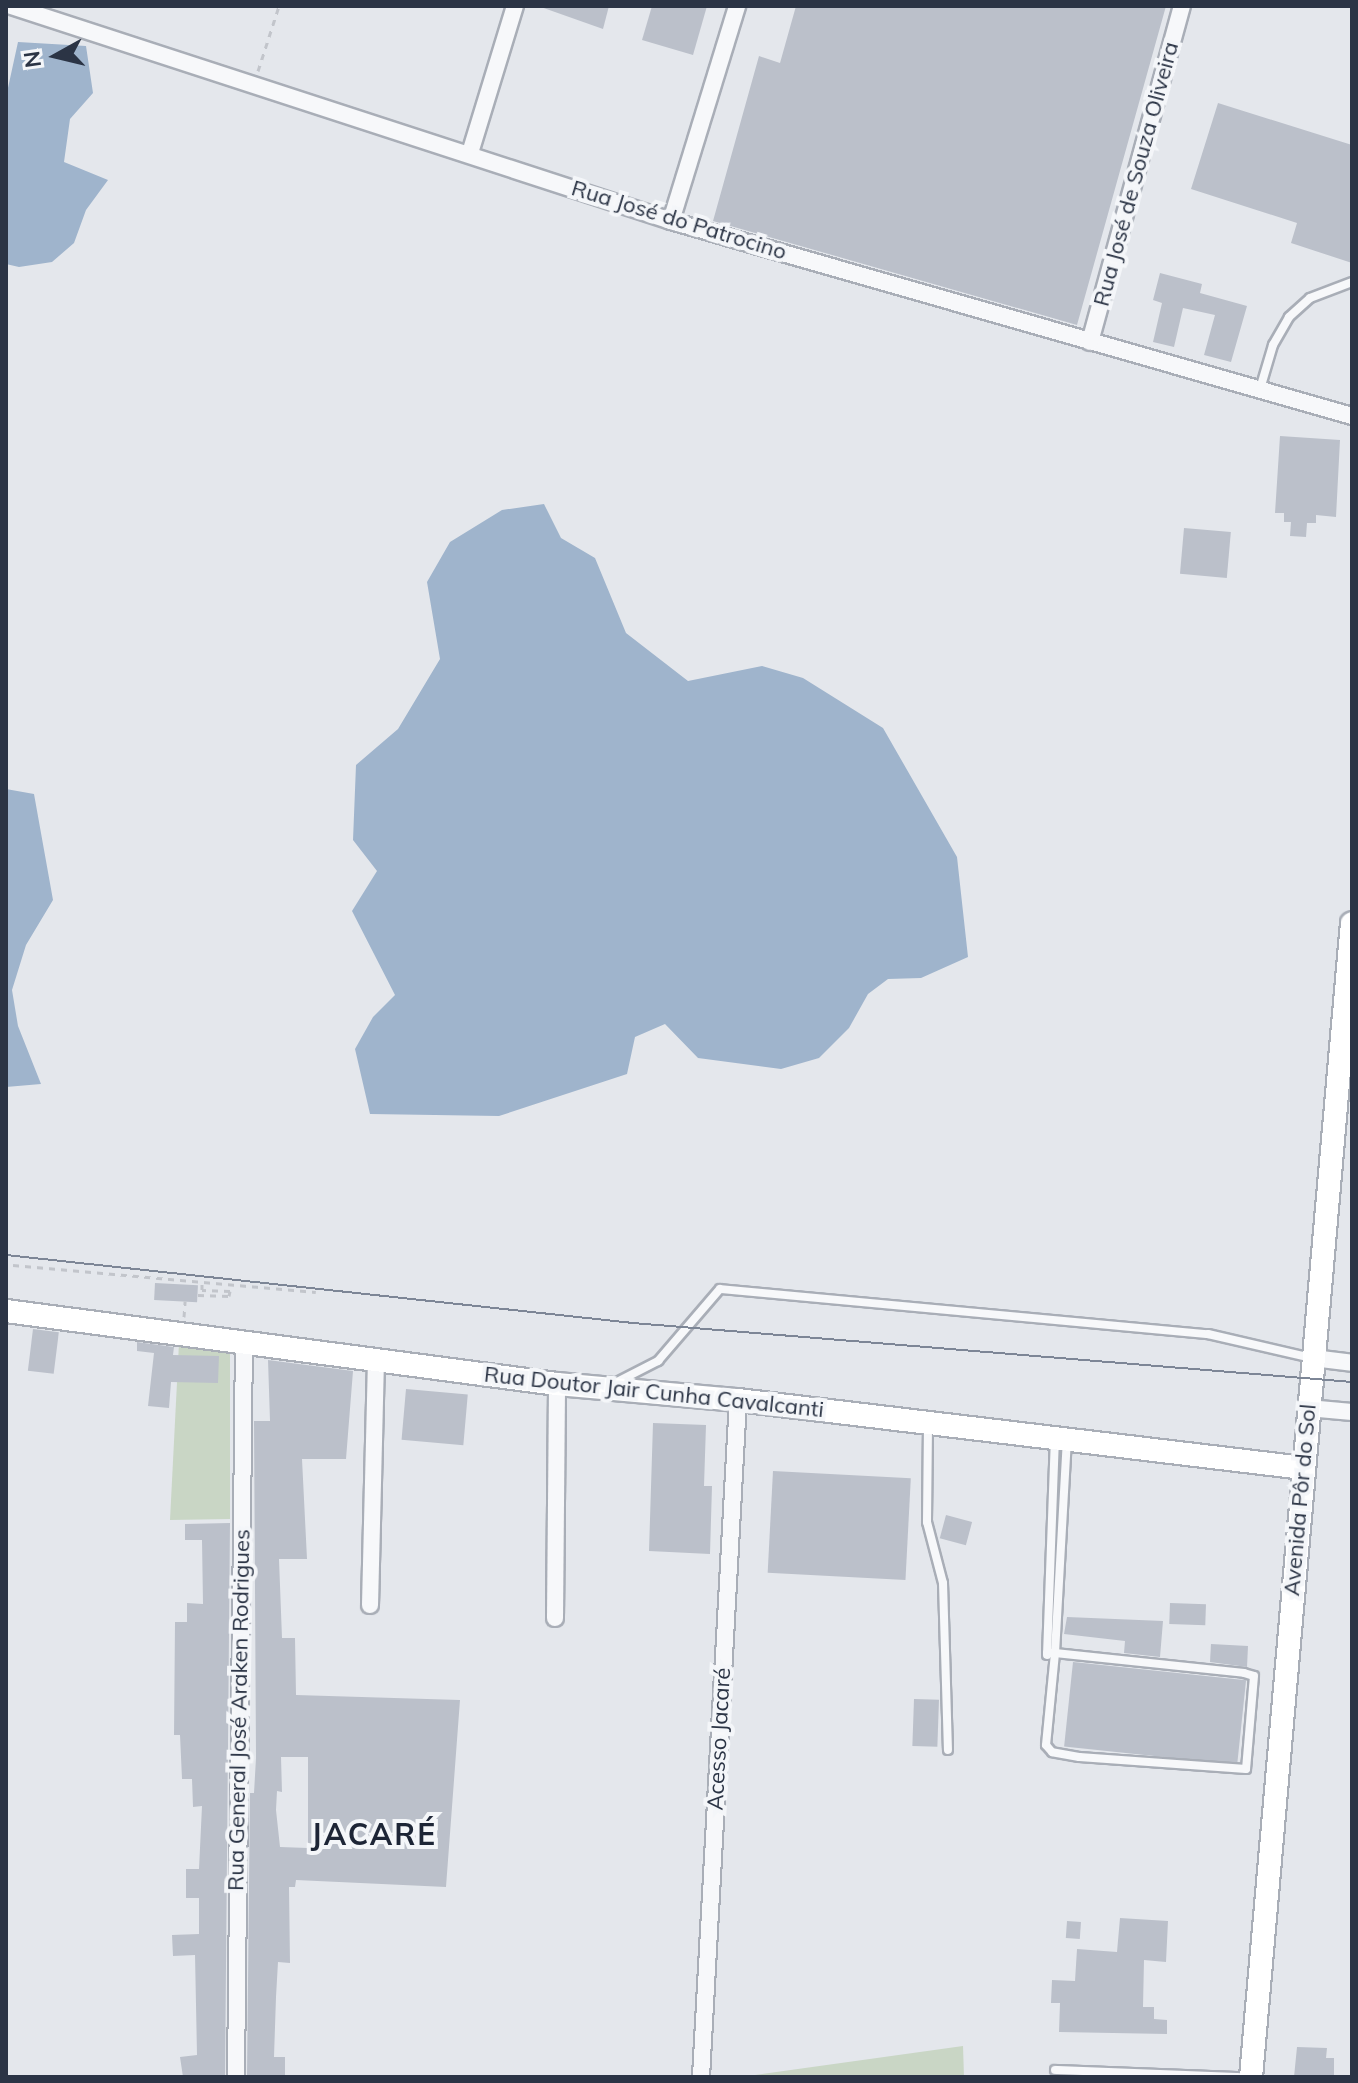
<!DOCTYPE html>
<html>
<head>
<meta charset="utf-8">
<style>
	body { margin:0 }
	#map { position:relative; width:1358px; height:2083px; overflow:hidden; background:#e4e7ec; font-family:Mulish,sans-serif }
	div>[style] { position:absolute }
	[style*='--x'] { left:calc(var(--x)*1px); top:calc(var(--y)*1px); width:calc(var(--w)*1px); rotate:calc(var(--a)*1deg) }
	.green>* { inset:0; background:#c9d6c5 }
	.water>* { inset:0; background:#9fb4cc }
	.building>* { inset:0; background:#bbc0ca; transform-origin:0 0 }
	.path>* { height:3px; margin-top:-1.5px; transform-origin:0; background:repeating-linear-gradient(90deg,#c2c5cb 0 6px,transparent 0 12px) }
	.roads { filter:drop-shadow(2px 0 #a9aeb7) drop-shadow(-2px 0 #a9aeb7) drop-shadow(0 2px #a9aeb7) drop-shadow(0 -2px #a9aeb7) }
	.lane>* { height:8px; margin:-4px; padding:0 4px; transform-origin:4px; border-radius:4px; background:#f7f8fa }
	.street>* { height:16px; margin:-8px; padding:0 8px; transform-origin:8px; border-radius:8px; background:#f7f8fa }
	.secondary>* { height:22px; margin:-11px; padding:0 11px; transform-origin:11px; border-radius:11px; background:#fff }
	.tram>* { height:2px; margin:-1px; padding:0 1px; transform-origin:1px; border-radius:1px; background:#7d8696 }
	span { translate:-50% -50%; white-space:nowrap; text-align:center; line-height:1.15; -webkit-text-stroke:8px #f4f6f9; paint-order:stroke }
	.street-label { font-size:22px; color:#2b3445 }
	.district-label { font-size:30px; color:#1d2536; font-weight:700; letter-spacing:2px }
	.frame { position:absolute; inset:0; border:8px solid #2b3445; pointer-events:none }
	.north { position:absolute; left:16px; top:16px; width:80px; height:80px; -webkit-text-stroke:6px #f4f6f9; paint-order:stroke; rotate:262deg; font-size:22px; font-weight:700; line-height:32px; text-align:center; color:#2b3445 }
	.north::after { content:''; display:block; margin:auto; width:28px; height:36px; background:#2b3445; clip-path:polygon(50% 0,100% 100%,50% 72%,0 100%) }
</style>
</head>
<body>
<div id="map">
	<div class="green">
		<div style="clip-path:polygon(179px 1343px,230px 1352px,230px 1519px,170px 1520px)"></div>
		<div style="clip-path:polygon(963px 2046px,964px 2077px,754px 2077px,755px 2075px)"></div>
	</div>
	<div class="water">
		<div style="clip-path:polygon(18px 42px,86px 46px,93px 93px,70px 119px,64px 162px,108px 180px,86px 210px,74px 243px,52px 262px,19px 267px,6px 264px,6px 97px)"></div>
		<div style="clip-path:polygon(544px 504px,561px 538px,595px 558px,626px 633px,688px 681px,762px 666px,803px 678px,883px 728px,957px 857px,968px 957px,921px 978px,888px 979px,868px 994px,849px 1028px,819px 1058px,781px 1069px,698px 1058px,665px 1024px,635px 1037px,627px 1074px,499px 1116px,370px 1114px,355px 1049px,373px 1017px,395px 995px,352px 911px,377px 871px,353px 840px,356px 765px,398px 729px,440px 659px,427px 582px,450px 542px,502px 510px)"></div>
		<div style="clip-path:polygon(6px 789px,34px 794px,53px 900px,26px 945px,12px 990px,18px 1026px,41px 1084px,6px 1087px)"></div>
	</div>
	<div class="building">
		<div style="clip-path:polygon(538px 6px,609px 6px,603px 29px)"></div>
		<div style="clip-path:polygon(652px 6px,707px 6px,693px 55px,642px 40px)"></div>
		<div style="clip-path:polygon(796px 6px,1166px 6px,1077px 325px,713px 221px,759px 56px,780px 63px)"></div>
		<div style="clip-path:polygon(1218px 103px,1352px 145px,1352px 263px,1291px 243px,1297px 223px,1191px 189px)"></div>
		<div style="clip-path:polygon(1160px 273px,1202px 284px,1200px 293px,1247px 306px,1231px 362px,1204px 355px,1215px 315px,1183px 308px,1174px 347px,1153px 342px,1162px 303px,1153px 300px)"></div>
		<div style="clip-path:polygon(1280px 436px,1340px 440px,1336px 517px,1316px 515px,1316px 523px,1307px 523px,1306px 537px,1290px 536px,1291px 522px,1284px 522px,1284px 513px,1275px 513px)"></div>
		<div style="left:1184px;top:528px;width:47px;height:46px;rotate:5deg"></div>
		<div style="left:155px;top:1283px;width:43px;height:17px;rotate:3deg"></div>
		<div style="left:33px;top:1329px;width:26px;height:42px;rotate:7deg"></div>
		<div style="clip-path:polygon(137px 1342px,174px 1347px,173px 1355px,219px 1356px,218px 1383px,171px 1382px,169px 1408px,148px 1406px,154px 1353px,137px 1351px)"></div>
		<div style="clip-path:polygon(evenodd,268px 1360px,353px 1371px,346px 1459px,302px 1459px,307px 1559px,279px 1559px,282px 1638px,295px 1638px,296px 1695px,460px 1700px,446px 1887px,296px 1880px,295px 1887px,289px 1887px,290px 1963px,278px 1962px,276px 1997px,274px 2057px,285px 2057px,285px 2076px,247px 2077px,250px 1793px,254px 1793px,256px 1758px,254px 1421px,270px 1421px,268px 1360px,281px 1757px,308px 1757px,308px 1848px,280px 1847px,276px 1810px,277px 1791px,282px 1792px,281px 1757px)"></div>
		<div style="left:406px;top:1389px;width:62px;height:51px;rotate:5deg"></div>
		<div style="clip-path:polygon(653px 1423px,706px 1425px,704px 1486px,712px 1486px,710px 1554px,649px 1551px)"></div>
		<div style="left:773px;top:1471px;width:138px;height:102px;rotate:3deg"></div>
		<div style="left:946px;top:1515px;width:27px;height:24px;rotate:15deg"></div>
		<div style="clip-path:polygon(230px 1523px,225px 2077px,183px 2077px,180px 2057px,197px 2055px,195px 1955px,173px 1956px,172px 1935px,199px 1934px,199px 1898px,186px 1898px,186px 1869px,199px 1869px,202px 1806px,193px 1807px,192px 1779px,182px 1779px,180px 1735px,174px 1735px,175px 1622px,187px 1622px,187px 1603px,203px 1604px,202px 1540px,185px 1540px,185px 1524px)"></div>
		<div style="left:1170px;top:1603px;width:36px;height:21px;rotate:2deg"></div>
		<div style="clip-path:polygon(1067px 1617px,1163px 1621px,1160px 1657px,1124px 1653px,1125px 1641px,1064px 1634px)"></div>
		<div style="clip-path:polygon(1211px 1644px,1248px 1646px,1247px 1667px,1210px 1662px)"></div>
		<div style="left:1073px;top:1662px;width:174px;height:85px;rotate:6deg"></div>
		<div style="left:914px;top:1699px;width:25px;height:47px;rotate:2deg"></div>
		<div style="clip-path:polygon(1120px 1918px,1168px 1921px,1166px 1962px,1144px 1960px,1143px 2007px,1154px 2007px,1154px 2019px,1167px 2020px,1167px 2034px,1059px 2032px,1060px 2003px,1051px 2003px,1052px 1980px,1075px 1981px,1077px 1949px,1117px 1952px)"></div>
		<div style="left:1067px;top:1921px;width:14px;height:17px;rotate:4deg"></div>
		<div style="clip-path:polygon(1297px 2047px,1327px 2048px,1326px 2058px,1334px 2058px,1334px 2077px,1294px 2077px)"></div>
	</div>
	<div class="path">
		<div style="--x:258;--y:71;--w:68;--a:-72.1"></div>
		<div style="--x:13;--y:1265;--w:304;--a:5.1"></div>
		<div style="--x:198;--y:1295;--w:31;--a:2"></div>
		<div style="--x:229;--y:1296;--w:5;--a:-79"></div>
		<div style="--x:230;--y:1291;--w:28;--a:-178"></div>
		<div style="--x:202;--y:1290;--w:8;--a:-90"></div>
		<div style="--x:184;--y:1317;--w:16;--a:-86"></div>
	</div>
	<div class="roads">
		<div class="lane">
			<div style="--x:1260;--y:389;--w:46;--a:-73.5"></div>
			<div style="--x:1273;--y:345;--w:32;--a:-60"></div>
			<div style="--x:1289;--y:317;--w:28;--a:-42"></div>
			<div style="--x:1310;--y:298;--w:45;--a:-20.9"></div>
			<div style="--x:613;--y:1384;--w:51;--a:-27.1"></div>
			<div style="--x:658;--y:1361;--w:95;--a:-49.3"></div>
			<div style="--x:720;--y:1289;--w:490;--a:5.3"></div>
			<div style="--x:1208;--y:1334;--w:107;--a:13"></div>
			<div style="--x:928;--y:1425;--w:97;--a:90.6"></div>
			<div style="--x:927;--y:1522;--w:63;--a:75.3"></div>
			<div style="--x:943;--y:1583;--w:167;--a:88.3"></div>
			<div style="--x:1047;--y:1653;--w:8;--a:0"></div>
			<div style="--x:1055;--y:1653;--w:190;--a:6"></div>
			<div style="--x:1244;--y:1673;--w:10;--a:17"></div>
			<div style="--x:1254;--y:1676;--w:93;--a:94.9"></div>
			<div style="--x:1246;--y:1769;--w:167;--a:-175.9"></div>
			<div style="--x:1079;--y:1757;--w:27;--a:-170"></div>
			<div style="--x:1052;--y:1752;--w:9;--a:-131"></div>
			<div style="--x:1046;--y:1745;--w:92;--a:-84.4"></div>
			<div style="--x:1055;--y:1653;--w:212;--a:-86.8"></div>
			<div style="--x:1047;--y:1655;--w:214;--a:-87.9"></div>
			<div style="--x:1055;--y:2070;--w:184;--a:2.2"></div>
		</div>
		<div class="street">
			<div style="--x:11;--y:6;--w:694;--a:18.04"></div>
			<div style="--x:671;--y:221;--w:708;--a:15.98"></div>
			<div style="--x:470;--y:153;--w:154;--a:-73"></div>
			<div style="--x:671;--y:221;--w:225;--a:-72.9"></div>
			<div style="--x:1090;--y:342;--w:348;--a:-74.7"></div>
			<div style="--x:1313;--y:1358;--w:39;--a:7"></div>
			<div style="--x:1308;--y:1408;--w:44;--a:5.2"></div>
			<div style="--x:370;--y:1605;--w:248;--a:-88.6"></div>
			<div style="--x:555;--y:1618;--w:234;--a:-89.5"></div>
			<div style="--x:236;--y:2077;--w:734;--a:-89.38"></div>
			<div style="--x:701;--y:2077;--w:678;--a:-86.87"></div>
		</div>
		<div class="secondary">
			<div style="--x:6;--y:1311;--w:556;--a:7.55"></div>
			<div style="--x:557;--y:1384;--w:182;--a:5.1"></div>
			<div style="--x:738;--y:1400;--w:569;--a:6.86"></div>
			<div style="--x:1251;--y:2077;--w:1158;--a:-85"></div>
		</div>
	</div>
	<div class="tram">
		<div style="--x:6;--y:1255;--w:631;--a:6.19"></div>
		<div style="--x:633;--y:1323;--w:721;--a:4.69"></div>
	</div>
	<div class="street-label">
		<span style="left:1136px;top:174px;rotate:-75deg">Rua José de Souza Oliveira</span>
		<span style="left:679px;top:220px;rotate:17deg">Rua José do Patrocino</span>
		<span style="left:654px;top:1392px;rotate:6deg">Rua Doutor Jair Cunha Cavalcanti</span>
		<span style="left:1300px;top:1500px;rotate:-85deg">Avenida Pôr do Sol</span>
		<span style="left:239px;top:1710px;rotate:-89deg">Rua General José Araken Rodrigues</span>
		<span style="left:719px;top:1739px;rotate:-87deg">Acesso Jacaré</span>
	</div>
	<div class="district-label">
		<span style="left:374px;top:1834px">JACARÉ</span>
	</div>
	<div class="frame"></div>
	<div class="north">N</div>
</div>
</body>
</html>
